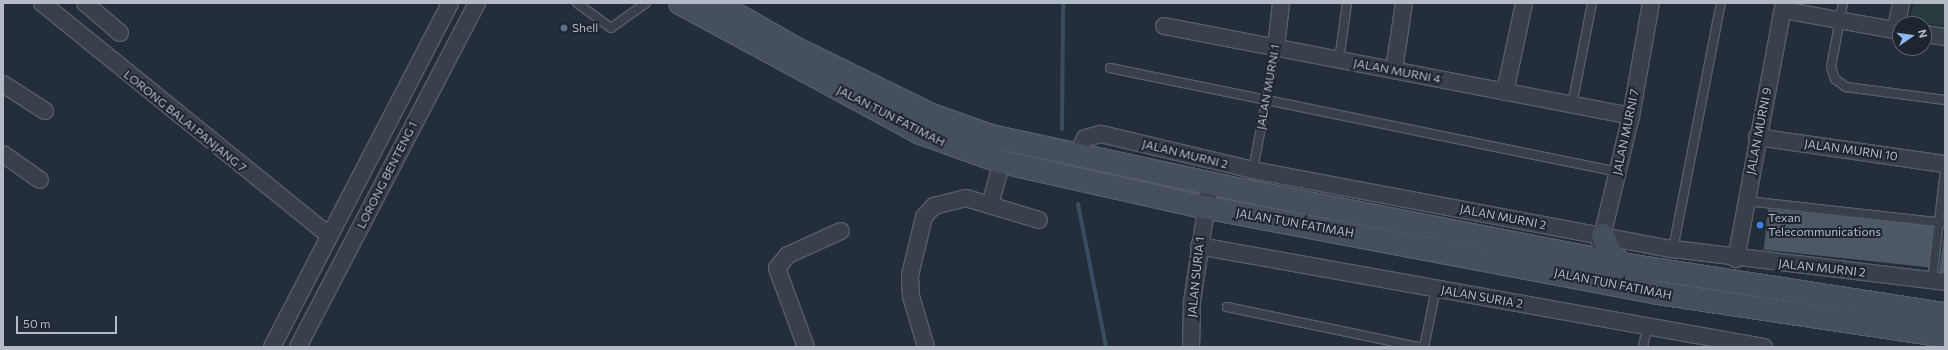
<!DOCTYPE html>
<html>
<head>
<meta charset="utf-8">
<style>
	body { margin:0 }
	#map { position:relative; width:1948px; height:350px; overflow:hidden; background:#242e3a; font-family:Commissioner,sans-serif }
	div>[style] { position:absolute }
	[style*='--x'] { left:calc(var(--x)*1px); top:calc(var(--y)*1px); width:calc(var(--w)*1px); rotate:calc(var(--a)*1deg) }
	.green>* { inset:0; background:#273b3c }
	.stream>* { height:4px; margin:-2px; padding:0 2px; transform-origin:2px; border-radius:2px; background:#3a4c62 }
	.building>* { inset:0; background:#4c5865; transform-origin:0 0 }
	.roads { filter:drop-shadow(1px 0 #565e68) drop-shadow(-1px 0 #565e68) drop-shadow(0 1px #565e68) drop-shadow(0 -1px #565e68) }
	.service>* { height:8px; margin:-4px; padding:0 4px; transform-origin:4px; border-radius:4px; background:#38404a }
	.minor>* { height:16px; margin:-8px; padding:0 8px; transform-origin:8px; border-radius:8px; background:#38404a }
	.secondary>* { height:22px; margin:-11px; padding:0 11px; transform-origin:11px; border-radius:11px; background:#464f5d }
	.dots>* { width:11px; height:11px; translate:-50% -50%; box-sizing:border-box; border:2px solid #1d252f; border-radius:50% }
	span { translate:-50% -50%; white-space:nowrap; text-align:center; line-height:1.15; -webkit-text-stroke:4px #1d252f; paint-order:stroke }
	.poi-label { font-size:12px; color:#b3bbc6 }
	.left { translate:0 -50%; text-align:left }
	.street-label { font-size:12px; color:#b3bbc6 }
	.frame { position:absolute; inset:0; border:4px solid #b3bbc6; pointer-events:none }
	.north { position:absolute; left:1892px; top:16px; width:40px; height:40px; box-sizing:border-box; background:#1d252f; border:1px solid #59616b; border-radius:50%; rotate:77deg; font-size:11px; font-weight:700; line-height:16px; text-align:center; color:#b3bbc6 }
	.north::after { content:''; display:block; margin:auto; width:14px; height:18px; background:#8eb6f1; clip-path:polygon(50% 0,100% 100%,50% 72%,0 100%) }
	.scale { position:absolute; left:16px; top:316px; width:101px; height:18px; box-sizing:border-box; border:2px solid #b3bbc6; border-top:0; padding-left:5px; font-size:12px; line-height:14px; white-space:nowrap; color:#b3bbc6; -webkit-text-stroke:3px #1d252f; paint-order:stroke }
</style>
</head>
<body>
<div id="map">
	<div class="green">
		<div style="clip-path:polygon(1914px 3px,1945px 3px,1945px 26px,1909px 21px)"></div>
	</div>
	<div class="stream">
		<div style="--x:1062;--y:129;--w:126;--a:-89.5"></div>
		<div style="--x:1078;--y:204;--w:146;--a:78.9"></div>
	</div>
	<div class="building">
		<div style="left:1768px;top:209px;width:166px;height:41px;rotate:6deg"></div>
		<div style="clip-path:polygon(1945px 228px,1945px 272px,1939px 272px)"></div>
	</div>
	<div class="roads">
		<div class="service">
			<div style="--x:577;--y:3;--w:42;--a:36.3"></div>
			<div style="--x:611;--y:28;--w:43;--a:-35.5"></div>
			<div style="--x:1843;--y:3;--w:65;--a:100.6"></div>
			<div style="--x:1831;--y:67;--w:13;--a:72"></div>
			<div style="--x:1835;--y:79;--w:14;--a:36"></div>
			<div style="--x:1846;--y:87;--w:100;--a:7.5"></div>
			<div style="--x:1339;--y:60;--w:58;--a:-82"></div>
			<div style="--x:1110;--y:68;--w:519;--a:11.57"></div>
			<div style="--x:1572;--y:105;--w:104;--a:-78.9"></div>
			<div style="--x:1253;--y:170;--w:125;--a:-79.4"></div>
			<div style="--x:1746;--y:201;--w:200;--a:6.3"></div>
			<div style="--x:1673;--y:249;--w:251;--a:-79"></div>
			<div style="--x:1932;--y:281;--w:112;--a:-83.3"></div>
			<div style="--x:1227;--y:307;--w:195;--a:11.8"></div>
			<div style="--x:1424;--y:347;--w:59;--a:-78.3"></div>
			<div style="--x:1643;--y:347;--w:19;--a:-78"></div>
		</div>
		<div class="minor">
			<div style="--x:42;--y:3;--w:370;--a:39"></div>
			<div style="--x:85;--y:3;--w:46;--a:40.6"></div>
			<div style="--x:1783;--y:10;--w:119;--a:10.2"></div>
			<div style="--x:1164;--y:26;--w:476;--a:10.9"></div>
			<div style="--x:1896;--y:30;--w:27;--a:-80"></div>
			<div style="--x:1924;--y:34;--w:21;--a:8"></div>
			<div style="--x:1276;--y:47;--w:44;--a:-83.5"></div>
			<div style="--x:1394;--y:70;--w:68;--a:-81.5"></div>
			<div style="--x:3;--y:84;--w:50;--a:32.7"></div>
			<div style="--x:1505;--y:92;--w:91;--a:-77.9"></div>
			<div style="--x:1757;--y:137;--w:190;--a:8.2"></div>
			<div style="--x:3;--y:154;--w:45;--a:35.1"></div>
			<div style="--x:1076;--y:156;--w:20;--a:-63"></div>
			<div style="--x:1085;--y:138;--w:16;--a:-14"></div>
			<div style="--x:1101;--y:134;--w:156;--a:13.3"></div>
			<div style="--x:1253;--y:170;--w:427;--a:10.7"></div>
			<div style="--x:1673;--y:249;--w:274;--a:6.9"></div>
			<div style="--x:990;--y:205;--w:45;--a:-74.4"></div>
			<div style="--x:1600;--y:245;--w:133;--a:-76.5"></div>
			<div style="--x:1631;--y:116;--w:115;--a:-80"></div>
			<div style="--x:1199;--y:246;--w:574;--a:10.14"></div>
			<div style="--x:1736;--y:259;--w:260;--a:-79.4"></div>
			<div style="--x:272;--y:347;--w:387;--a:-62.6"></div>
			<div style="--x:298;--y:347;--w:388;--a:-62.5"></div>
			<div style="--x:806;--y:347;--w:84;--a:-110.2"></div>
			<div style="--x:777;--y:268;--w:17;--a:-50"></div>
			<div style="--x:788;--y:255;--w:58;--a:-24.4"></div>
			<div style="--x:926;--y:347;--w:53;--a:-106.4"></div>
			<div style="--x:911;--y:296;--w:21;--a:-93"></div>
			<div style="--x:910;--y:275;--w:60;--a:-76.4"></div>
			<div style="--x:924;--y:217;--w:15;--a:-48"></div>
			<div style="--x:934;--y:206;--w:33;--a:-14"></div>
			<div style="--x:966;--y:198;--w:76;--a:16.8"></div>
			<div style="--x:1191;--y:347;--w:45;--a:-88.7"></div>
			<div style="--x:1192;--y:302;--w:120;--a:-81.4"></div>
		</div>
		<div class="secondary">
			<div style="--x:680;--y:3;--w:273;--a:28.4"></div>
			<div style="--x:920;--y:133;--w:87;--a:19.5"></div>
			<div style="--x:1002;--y:162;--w:207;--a:12.6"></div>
			<div style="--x:1204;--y:207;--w:461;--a:10.7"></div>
			<div style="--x:1657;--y:293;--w:291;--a:8.5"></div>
			<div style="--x:716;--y:3;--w:89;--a:29.7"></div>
			<div style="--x:793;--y:47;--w:152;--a:26.2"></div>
			<div style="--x:929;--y:114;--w:66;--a:19.5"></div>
			<div style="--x:991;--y:136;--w:255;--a:12.2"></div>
			<div style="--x:1240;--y:190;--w:388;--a:11"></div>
			<div style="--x:1621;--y:264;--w:328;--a:8.8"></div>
			<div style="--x:1603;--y:235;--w:17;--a:69"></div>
			<div style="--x:1609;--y:251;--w:18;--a:47"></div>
		</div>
	</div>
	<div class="dots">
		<div style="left:564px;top:28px;background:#5c6f8a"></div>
		<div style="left:1760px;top:225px;background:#3f7fe0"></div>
	</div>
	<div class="poi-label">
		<span class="left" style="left:572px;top:28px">Shell</span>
		<span class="left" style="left:1768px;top:225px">Texan<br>Telecommunications</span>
	</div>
	<div class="street-label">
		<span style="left:1397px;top:71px;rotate:11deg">JALAN MURNI 4</span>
		<span style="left:1268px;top:87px;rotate:-80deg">JALAN MURNI 1</span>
		<span style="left:891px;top:116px;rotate:27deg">JALAN TUN FATIMAH</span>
		<span style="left:185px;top:121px;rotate:39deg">LORONG BALAI PANJANG 7</span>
		<span style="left:1759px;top:131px;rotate:-79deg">JALAN MURNI 9</span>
		<span style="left:1626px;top:132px;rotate:-78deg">JALAN MURNI 7</span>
		<span style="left:1851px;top:150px;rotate:8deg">JALAN MURNI 10</span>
		<span style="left:1185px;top:154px;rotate:14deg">JALAN MURNI 2</span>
		<span style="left:387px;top:175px;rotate:-63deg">LORONG BENTENG 1</span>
		<span style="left:1503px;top:217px;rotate:11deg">JALAN MURNI 2</span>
		<span style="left:1295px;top:223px;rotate:10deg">JALAN TUN FATIMAH</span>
		<span style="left:1822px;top:268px;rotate:6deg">JALAN MURNI 2</span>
		<span style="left:1196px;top:277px;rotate:-84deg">JALAN SURIA 1</span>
		<span style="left:1613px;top:284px;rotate:11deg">JALAN TUN FATIMAH</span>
		<span style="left:1482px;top:297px;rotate:10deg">JALAN SURIA 2</span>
	</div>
	<div class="frame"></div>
	<div class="north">N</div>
	<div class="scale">50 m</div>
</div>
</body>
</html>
